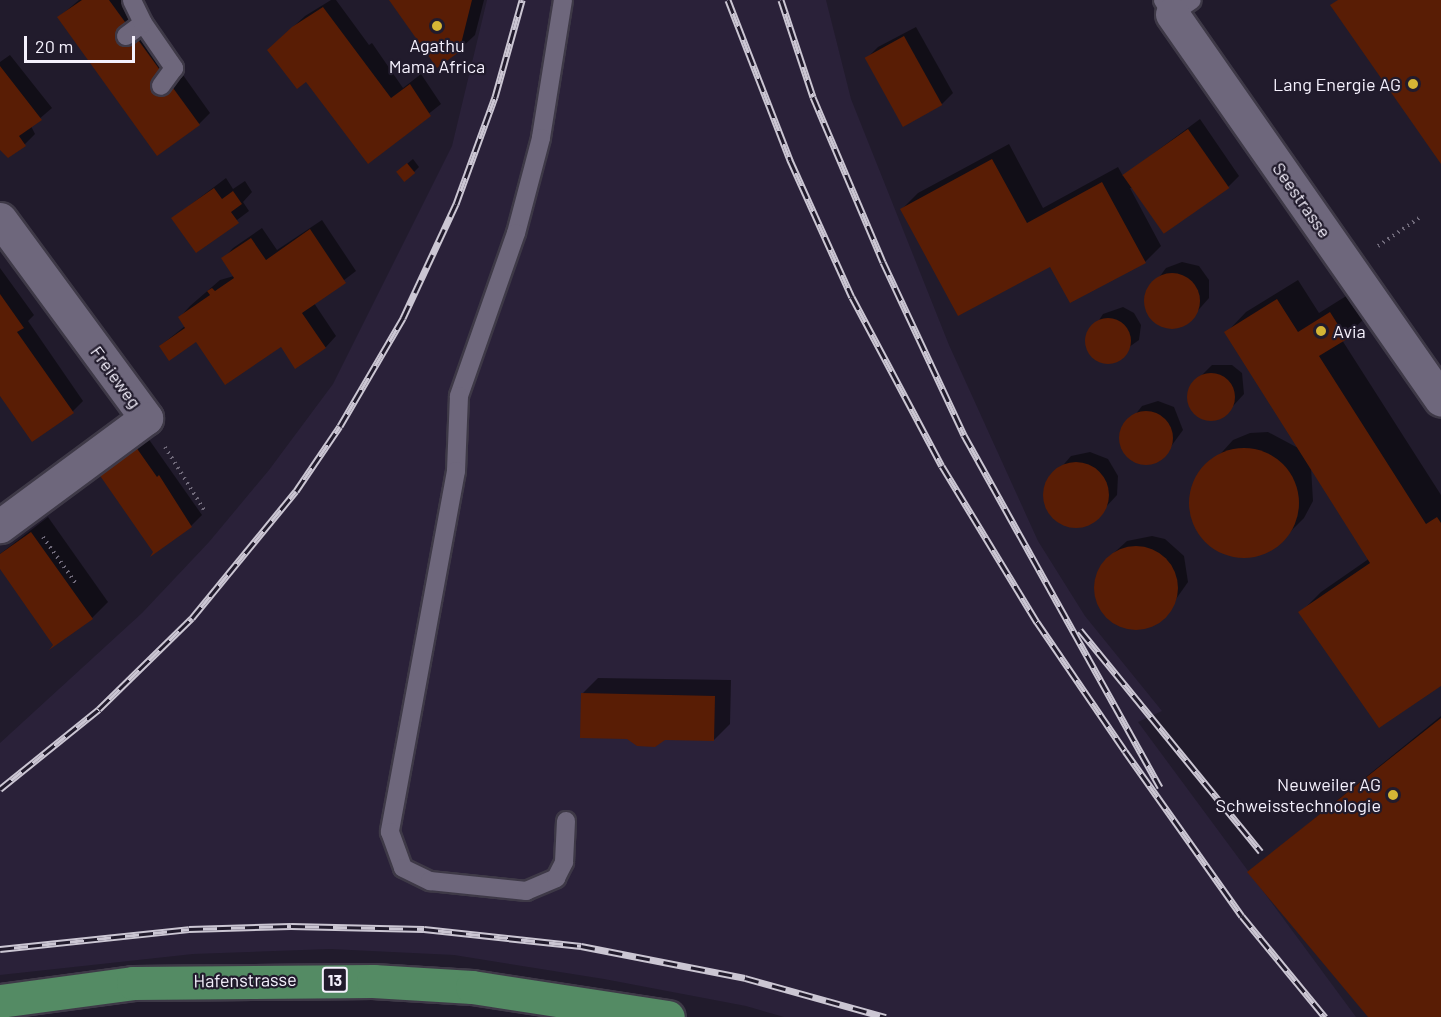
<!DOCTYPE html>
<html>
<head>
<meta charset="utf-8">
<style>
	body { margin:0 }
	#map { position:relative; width:1441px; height:1017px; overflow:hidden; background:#211b2c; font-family:Barlow,sans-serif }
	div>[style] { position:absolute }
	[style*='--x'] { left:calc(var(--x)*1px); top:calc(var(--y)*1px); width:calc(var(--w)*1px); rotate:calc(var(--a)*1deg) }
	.built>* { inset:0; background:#2a2139 }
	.shadow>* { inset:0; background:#0007 }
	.building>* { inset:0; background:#591d05; transform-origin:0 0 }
	.round { border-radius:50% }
	.path>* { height:4px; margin-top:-2px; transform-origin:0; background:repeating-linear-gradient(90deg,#706a7a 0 1.5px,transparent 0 6px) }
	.roads { filter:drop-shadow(2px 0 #3e3947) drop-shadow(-2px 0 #3e3947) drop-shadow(0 2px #3e3947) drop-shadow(0 -2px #3e3947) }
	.service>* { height:18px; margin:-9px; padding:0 9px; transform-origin:9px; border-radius:9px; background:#6e677c }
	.minor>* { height:33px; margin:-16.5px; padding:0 16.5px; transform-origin:16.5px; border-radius:16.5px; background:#6e677c }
	.primary>* { height:33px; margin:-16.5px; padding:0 16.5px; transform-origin:16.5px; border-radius:16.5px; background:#548b64 }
	.rail>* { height:7px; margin-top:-3.5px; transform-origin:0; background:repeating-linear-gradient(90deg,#211b2c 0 14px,#cbc6d3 0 28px); box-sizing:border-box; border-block:2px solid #cbc6d3 }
	.dots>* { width:16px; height:16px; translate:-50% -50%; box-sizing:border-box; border:3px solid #211b2c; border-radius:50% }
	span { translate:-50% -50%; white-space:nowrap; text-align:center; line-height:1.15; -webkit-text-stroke:4.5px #211b2c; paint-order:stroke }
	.shield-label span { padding:2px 4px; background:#211b2c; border:2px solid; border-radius:4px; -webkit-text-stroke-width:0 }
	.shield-label { font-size:16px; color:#f5f1fd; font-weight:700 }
	.poi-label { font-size:18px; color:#f5f1fd }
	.right { translate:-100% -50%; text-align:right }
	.left { translate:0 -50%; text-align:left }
	.street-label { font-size:18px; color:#f5f1fd }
	.scale { position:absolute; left:24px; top:36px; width:111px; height:27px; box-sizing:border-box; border:3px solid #f5f1fd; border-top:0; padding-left:8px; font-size:18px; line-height:21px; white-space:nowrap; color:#f5f1fd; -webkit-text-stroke:4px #211b2c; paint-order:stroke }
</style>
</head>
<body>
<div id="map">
	<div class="built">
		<i style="clip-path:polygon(487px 0,826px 0,851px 99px,949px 345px,1038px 541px,1085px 616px,1162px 711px,1138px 722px,1356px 1017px,784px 1017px,746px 1006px,604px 979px,454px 955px,330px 949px,193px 954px,0 975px,0 743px,142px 613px,209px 542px,269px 470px,333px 384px,452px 146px)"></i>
	</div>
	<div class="shadow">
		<i style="clip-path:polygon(79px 0,128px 0,172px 75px,176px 80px,183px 75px,210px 113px,199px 124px,59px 17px)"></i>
		<i style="clip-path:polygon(331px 0,336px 0,369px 45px,372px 43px,403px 88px,421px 74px,441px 104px,368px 162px,280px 39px,305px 16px)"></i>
		<i style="clip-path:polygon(391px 0,484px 0,475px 35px,458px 51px)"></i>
		<i style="clip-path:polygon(916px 27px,953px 93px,942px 104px,867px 58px,878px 47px)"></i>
		<i style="clip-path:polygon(10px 55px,52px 108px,31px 126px,35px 134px,25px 144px,0 148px,0 62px)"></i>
		<i style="clip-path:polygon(1200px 119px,1239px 176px,1228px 187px,1130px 188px,1161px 246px,1145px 262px,1051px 265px,902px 209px,918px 193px,1009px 144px,1043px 208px,1118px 167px,1123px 176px)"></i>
		<i style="clip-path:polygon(413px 159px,419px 167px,414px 172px,403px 167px)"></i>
		<i style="clip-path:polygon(226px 178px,233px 189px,245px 181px,252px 192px,243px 202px,249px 211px,196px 251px,173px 218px)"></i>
		<i style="clip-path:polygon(322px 220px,356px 271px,314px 303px,336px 336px,326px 347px,296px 367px,281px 345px,196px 340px,160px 346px,185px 326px,180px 317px,190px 306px,220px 280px,234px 276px,223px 259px,233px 248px,262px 228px,277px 250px)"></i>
		<i style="clip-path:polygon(1182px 262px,1199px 266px,1209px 280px,1209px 298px,1186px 324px,1168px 328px,1152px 320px,1146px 295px,1166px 268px)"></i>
		<i style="clip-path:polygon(0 268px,34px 315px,28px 321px,83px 401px,72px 412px,0 394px)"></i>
		<i style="clip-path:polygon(1298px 280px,1319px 313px,1351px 293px,1366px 317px,1342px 340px,1441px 495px,1441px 684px,1300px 613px,1321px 592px,1370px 558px,1311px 467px,1313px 501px,1304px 518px,1275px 547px,1242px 557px,1225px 553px,1198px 532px,1190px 499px,1194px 483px,1233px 440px,1250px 433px,1268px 432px,1300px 449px,1226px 333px,1246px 312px)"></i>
		<i style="clip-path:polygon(1123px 307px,1134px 313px,1141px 325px,1139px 340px,1108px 362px,1090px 352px,1087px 339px,1103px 314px)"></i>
		<i style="clip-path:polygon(1212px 365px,1232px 365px,1242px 373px,1244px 394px,1223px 417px,1202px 418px,1188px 402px,1190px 387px)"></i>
		<i style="clip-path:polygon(1158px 401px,1174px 407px,1183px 430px,1164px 456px,1141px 463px,1123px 449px,1121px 433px,1142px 406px)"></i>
		<i style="clip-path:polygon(143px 431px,202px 515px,191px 526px,96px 467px)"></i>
		<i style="clip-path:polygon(1090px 452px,1108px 459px,1118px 476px,1117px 495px,1092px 522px,1070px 526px,1060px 523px,1046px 506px,1046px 485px,1071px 456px)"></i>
		<i style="clip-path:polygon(48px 517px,108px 602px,92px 618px,0 566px,0 554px)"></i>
		<i style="clip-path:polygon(1152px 536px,1165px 539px,1184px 556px,1188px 582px,1164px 616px,1141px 628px,1114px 622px,1097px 601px,1095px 587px,1105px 561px,1127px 541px)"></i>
		<i style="clip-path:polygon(598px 678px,731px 680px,730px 724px,714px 740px,582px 694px)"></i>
		<i style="clip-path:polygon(1441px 716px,1441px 1017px,1370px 1017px,1249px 872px)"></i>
	</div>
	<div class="building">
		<i style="clip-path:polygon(82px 0,109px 0,200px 125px,157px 156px,57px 17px)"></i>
		<i style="clip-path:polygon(389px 0,472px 0,459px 52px,437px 68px)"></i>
		<i style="clip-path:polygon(1338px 0,1441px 0,1441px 164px,1330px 5px)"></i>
		<i style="clip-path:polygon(323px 7px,391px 98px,410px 84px,431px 116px,368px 164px,306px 82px,297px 89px,267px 50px,292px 27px)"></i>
		<i style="left:904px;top:36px;width:79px;height:45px;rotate:61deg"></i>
		<i style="clip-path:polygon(0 66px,42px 120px,19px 136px,26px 146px,8px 158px,0 150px)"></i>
		<i style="left:1188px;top:129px;width:72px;height:80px;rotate:55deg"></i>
		<i style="clip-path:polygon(992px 159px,1027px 223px,1102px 182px,1146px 263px,1070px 303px,1050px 267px,958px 316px,900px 209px)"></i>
		<i style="left:407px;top:163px;width:13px;height:14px;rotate:51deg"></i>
		<i style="clip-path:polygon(214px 188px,222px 199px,233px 191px,242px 204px,231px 212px,239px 223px,196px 253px,171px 218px)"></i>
		<i style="clip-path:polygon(310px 229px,346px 283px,302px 313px,326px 348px,295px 369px,281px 347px,225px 385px,196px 342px,169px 361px,159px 346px,185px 328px,178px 317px,210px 295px,207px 291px,212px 288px,215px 291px,234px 278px,221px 258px,251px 238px,266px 260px)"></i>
		<i class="round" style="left:1144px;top:273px;width:56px;height:56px"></i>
		<i style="clip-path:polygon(0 294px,24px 328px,17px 332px,74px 413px,32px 442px,0 396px)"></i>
		<i style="clip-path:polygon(1277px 299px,1298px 332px,1330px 312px,1347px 339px,1319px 356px,1426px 524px,1437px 517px,1441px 523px,1441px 686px,1379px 728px,1298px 612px,1370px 563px,1224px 332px)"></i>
		<i class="round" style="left:1085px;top:318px;width:46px;height:46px"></i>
		<i class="round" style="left:1187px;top:373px;width:48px;height:48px"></i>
		<i class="round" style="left:1119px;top:411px;width:54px;height:54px"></i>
		<i style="clip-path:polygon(131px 440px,157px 477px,159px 475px,192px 527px,150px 557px,153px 552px,94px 467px)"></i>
		<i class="round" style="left:1189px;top:448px;width:110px;height:110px"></i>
		<i class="round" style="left:1043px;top:462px;width:66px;height:66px"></i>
		<i style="clip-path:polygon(31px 532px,93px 619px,49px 650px,53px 645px,0 569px,0 554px)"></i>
		<i class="round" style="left:1094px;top:546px;width:84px;height:84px"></i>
		<i style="clip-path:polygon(581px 693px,715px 696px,714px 741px,665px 740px,655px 747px,637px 746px,627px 739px,580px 738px)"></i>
		<i style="clip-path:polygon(1441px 718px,1441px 1017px,1368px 1017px,1247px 872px)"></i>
	</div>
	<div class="path">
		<i style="--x:1378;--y:246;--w:53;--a:-34.3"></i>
		<i style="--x:165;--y:447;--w:74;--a:58.2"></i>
		<i style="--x:43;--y:537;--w:59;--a:54.7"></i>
	</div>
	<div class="roads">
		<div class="service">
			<i style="--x:563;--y:0;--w:140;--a:99.1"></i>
			<i style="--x:541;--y:138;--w:98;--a:104.7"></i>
			<i style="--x:516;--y:233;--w:173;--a:109.3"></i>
			<i style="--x:459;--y:396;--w:75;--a:92.3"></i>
			<i style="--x:456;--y:471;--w:367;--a:100.4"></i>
			<i style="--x:390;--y:832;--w:38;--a:70"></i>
			<i style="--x:403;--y:868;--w:30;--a:26"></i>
			<i style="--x:430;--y:881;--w:97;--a:5.9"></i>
			<i style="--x:526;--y:891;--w:33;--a:-23"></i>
			<i style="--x:556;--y:878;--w:18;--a:-63"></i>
			<i style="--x:564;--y:862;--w:41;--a:-87.2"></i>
			<i style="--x:1163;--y:0;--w:17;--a:57"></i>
			<i style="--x:1172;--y:14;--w:24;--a:-35"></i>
			<i style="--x:143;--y:23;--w:55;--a:55.4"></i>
			<i style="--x:174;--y:68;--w:22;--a:126"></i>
			<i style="--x:126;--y:36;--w:21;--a:-37"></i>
			<i style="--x:143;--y:23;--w:25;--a:-116"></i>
		</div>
		<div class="minor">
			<i style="--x:1172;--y:14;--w:470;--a:55.1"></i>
			<i style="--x:0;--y:219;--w:247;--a:53.7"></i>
			<i style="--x:146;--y:418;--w:182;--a:143.5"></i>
		</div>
		<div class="primary">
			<i style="--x:0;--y:1001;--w:134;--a:-7.7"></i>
			<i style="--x:133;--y:983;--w:240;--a:-0.5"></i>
			<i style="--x:373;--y:981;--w:99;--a:3.5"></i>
			<i style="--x:472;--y:987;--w:198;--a:8.7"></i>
		</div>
	</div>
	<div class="rail">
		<i style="--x:728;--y:0;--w:172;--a:68.8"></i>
		<i style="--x:790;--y:160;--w:150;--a:65.7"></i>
		<i style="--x:852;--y:297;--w:191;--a:62"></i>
		<i style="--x:942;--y:466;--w:183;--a:58.7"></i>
		<i style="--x:1037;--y:622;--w:156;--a:55.7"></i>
		<i style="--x:1125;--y:751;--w:202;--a:54.7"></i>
		<i style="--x:1242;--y:916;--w:131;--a:50.6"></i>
		<i style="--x:781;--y:0;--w:102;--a:71.7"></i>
		<i style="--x:813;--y:97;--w:179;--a:67"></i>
		<i style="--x:883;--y:262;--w:191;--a:64.9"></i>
		<i style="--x:964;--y:435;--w:403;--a:60.9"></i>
		<i style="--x:1080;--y:630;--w:286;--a:50.8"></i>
		<i style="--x:0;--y:789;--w:127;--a:-38.9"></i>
		<i style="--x:99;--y:709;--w:130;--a:-44.4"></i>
		<i style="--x:192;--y:618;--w:164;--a:-50.7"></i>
		<i style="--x:296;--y:491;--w:78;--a:-55.9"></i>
		<i style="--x:340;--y:426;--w:125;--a:-59.7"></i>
		<i style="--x:403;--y:318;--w:126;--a:-65.1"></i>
		<i style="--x:456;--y:204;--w:114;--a:-70"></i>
		<i style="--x:495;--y:97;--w:101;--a:-74.4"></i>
		<i style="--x:0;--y:949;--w:190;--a:-6"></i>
		<i style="--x:189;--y:929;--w:102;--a:-1.7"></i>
		<i style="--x:291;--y:926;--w:133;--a:1.3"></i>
		<i style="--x:424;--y:929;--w:158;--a:6.2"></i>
		<i style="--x:581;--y:946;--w:167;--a:11"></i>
		<i style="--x:745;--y:978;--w:146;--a:15.5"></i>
	</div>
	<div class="dots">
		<i style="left:437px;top:26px;background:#d5b535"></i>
		<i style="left:1413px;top:84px;background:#d5b535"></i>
		<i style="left:1321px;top:331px;background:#d5b535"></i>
		<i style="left:1393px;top:795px;background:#d5b535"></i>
	</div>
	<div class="shield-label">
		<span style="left:335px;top:980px">13</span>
	</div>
	<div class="poi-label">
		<span style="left:437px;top:56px">Agathu<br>Mama Africa</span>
		<span class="right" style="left:1401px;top:84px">Lang Energie AG</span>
		<span class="left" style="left:1333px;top:331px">Avia</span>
		<span class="right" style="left:1381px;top:795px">Neuweiler AG<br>Schweisstechnologie</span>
	</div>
	<div class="street-label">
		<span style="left:1302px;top:200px;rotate:55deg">Seestrasse</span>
		<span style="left:116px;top:377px;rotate:54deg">Freieweg</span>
		<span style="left:245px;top:980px;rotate:-1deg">Hafenstrasse</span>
	</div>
	<div class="scale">20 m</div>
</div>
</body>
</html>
